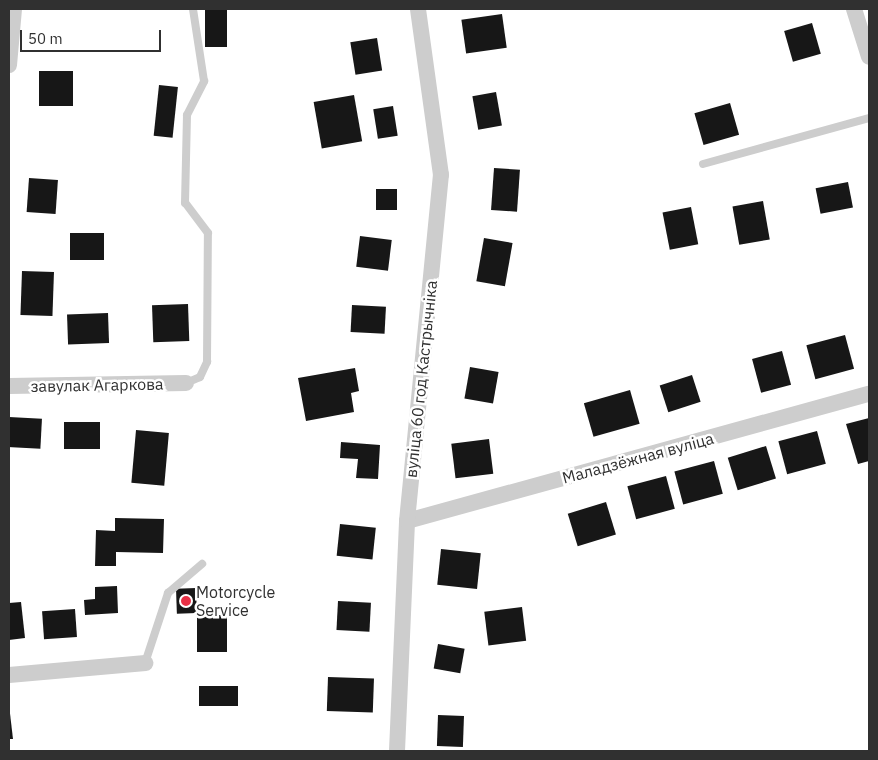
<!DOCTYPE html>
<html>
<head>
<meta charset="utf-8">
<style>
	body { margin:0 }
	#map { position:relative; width:878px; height:760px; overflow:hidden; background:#fff; font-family:"IBM Plex Sans",sans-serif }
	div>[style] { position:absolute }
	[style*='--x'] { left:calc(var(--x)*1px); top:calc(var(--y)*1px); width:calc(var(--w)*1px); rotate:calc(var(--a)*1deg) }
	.building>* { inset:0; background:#171717; transform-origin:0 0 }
	.service>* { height:8px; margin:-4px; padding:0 4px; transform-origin:4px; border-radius:4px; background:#cdcdcd }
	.minor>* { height:16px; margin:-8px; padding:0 8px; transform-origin:8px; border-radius:8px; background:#cdcdcd }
	.dots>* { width:14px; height:14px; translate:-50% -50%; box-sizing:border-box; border:2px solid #fff; border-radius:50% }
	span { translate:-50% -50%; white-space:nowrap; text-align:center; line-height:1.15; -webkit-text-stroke:5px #fff; paint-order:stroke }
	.street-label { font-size:16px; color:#303030 }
	.poi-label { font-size:16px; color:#303030 }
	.left { translate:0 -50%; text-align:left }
	.frame { position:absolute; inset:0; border:10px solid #303030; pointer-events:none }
	.scale { position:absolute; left:20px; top:30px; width:141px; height:22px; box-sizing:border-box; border:2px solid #303030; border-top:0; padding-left:6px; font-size:15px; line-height:18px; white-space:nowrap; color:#303030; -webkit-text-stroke:4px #fff; paint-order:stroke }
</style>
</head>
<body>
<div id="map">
	<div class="building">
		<i style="left:205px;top:9px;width:22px;height:38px"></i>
		<i style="left:502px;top:14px;width:34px;height:41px;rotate:82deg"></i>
		<i style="left:812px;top:23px;width:32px;height:29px;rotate:74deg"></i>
		<i style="left:377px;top:38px;width:33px;height:27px;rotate:81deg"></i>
		<i style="left:39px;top:71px;width:34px;height:35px"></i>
		<i style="left:159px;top:85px;width:19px;height:51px;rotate:6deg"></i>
		<i style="left:496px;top:92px;width:34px;height:24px;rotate:80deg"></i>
		<i style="left:354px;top:95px;width:47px;height:41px;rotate:80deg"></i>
		<i style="left:730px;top:103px;width:33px;height:37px;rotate:74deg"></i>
		<i style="left:393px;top:106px;width:30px;height:20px;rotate:81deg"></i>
		<i style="left:494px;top:168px;width:26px;height:42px;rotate:4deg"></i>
		<i style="left:29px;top:178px;width:29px;height:34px;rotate:4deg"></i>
		<i style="left:848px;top:182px;width:26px;height:33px;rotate:79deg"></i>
		<i style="left:376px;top:189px;width:21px;height:21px"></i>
		<i style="left:763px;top:201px;width:39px;height:31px;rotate:80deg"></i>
		<i style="left:691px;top:207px;width:38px;height:29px;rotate:79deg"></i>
		<i style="left:70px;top:233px;width:34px;height:27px"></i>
		<i style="left:360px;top:236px;width:32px;height:31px;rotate:7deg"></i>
		<i style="left:484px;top:238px;width:29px;height:44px;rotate:10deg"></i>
		<i style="left:22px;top:271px;width:32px;height:44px;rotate:2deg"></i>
		<i style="left:188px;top:304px;width:37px;height:36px;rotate:88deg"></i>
		<i style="left:352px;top:305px;width:34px;height:27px;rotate:3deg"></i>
		<i style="left:108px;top:313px;width:30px;height:41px;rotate:88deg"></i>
		<i style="left:845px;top:335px;width:35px;height:40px;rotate:75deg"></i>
		<i style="left:782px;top:351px;width:35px;height:31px;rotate:75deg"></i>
		<i style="left:470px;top:367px;width:29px;height:32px;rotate:10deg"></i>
		<i style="clip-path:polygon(355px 368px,359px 391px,351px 393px,354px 412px,306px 421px,298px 378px)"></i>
		<i style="left:692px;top:375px;width:28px;height:34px;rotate:72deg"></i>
		<i style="left:630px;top:390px;width:35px;height:48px;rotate:74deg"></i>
		<i style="left:9px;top:417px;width:33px;height:30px;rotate:3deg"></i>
		<i style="clip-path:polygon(869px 418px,869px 461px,858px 464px,846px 424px)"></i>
		<i style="left:64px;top:422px;width:36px;height:27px"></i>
		<i style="left:136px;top:430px;width:33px;height:53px;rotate:5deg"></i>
		<i style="left:817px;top:431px;width:34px;height:40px;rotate:75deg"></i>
		<i style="left:489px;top:439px;width:35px;height:38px;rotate:83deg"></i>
		<i style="clip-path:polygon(341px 442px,380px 445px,378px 479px,356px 478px,358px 459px,340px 458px)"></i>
		<i style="left:766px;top:446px;width:34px;height:40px;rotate:73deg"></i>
		<i style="left:714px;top:461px;width:34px;height:41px;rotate:75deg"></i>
		<i style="left:666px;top:476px;width:34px;height:40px;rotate:75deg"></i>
		<i style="left:606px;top:502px;width:34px;height:40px;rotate:73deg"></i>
		<i style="clip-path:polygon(115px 518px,164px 519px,163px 553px,116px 552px,116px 566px,95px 566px,96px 530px,115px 531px)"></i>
		<i style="left:340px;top:524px;width:36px;height:32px;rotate:6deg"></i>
		<i style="left:441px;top:549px;width:40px;height:36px;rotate:6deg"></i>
		<i style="clip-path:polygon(117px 586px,118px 613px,85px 615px,84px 600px,95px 599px,95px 587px)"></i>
		<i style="left:196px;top:588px;width:25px;height:20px;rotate:88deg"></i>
		<i style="left:338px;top:601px;width:33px;height:29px;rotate:3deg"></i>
		<i style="clip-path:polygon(21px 602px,25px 638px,9px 640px,9px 603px)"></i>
		<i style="left:522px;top:607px;width:34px;height:38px;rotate:83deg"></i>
		<i style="left:75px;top:609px;width:28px;height:33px;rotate:86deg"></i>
		<i style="left:197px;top:615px;width:30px;height:37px"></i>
		<i style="left:438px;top:644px;width:27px;height:25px;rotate:10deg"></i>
		<i style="left:328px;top:677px;width:46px;height:34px;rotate:2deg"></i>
		<i style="left:199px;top:686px;width:39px;height:20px"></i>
		<i style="clip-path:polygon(9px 705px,13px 739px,9px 739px)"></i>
		<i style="left:438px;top:715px;width:26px;height:31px;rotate:2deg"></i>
	</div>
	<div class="service">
		<i style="--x:703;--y:164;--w:172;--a:-15.5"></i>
		<i style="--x:186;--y:383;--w:15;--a:-23"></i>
		<i style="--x:200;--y:377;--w:17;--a:-65"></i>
		<i style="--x:207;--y:362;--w:129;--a:-89.6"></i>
		<i style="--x:208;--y:233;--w:38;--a:-127"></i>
		<i style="--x:185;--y:203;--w:88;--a:-88.7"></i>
		<i style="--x:187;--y:115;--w:38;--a:-63"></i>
		<i style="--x:204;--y:81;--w:73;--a:-98.7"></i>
		<i style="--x:145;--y:663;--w:74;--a:-71.8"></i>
		<i style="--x:168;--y:593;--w:45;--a:-40.5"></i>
	</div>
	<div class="minor">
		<i style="--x:854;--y:9;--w:50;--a:72.6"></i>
		<i style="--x:9;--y:65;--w:56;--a:-84.9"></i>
		<i style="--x:9;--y:386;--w:177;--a:-1"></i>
		<i style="--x:407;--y:521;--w:479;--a:-15.4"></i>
		<i style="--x:9;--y:675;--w:137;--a:-5"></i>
		<i style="--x:397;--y:751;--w:230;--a:-87.5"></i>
		<i style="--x:407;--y:521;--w:348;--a:-84.4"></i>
		<i style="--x:441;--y:175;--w:168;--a:-97.9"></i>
	</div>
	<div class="dots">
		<i style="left:186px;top:601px;background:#e83045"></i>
	</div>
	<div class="street-label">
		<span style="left:421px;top:379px;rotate:-84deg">вуліца 60 год Кастрычніка</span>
		<span style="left:97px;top:385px;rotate:-1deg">завулак Агаркова</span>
		<span style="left:638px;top:458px;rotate:-15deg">Маладзёжная вуліца</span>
	</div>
	<div class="poi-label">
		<span class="left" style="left:196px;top:601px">Motorcycle<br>Service</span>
	</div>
	<div class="frame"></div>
	<div class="scale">50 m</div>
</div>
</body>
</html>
